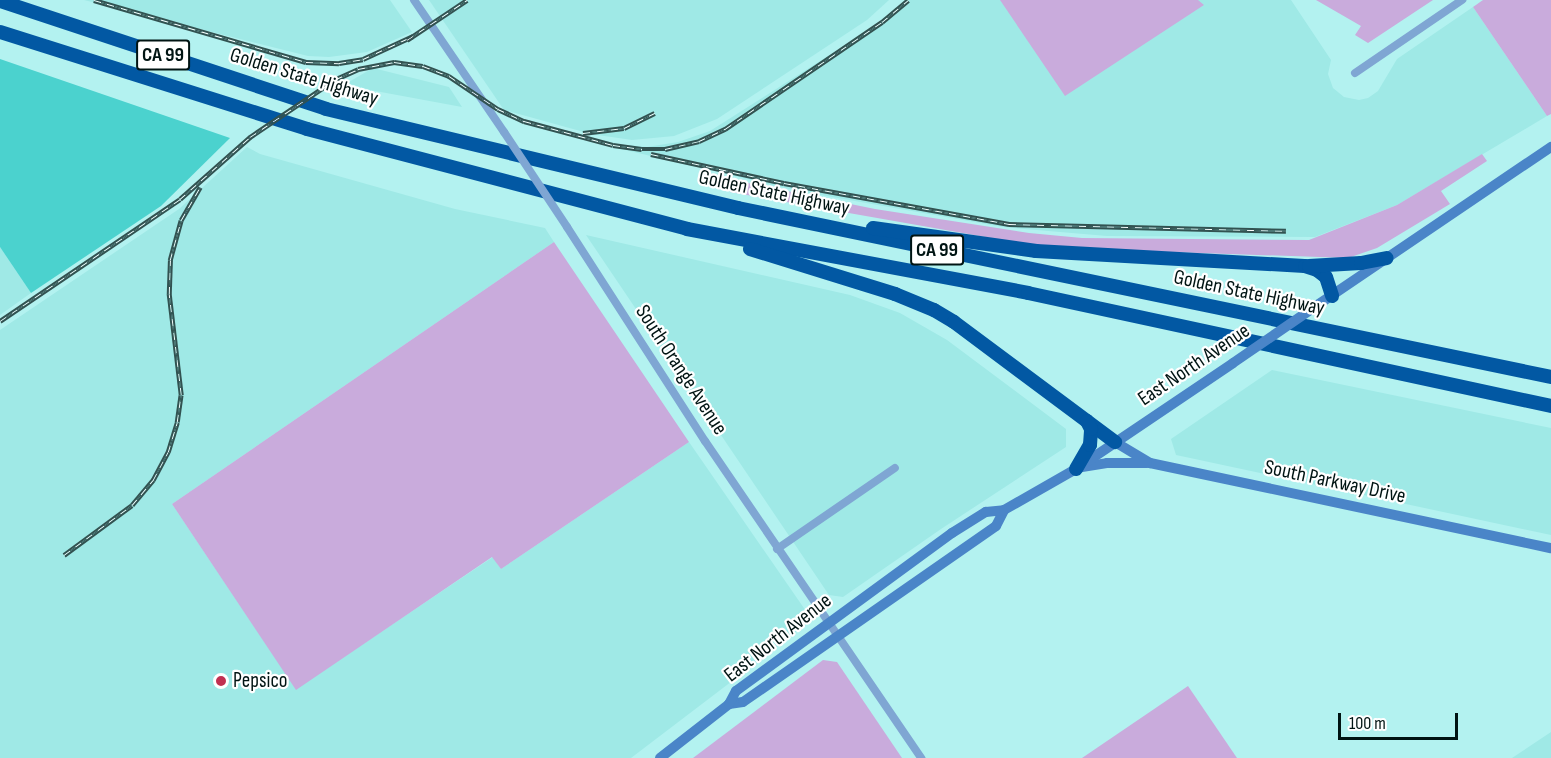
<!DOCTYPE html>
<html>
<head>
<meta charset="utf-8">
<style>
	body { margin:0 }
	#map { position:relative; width:1551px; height:758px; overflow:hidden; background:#b3f2f0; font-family:"Sofia Sans Condensed",sans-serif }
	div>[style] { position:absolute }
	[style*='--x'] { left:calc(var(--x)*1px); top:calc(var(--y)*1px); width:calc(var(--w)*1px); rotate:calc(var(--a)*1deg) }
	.built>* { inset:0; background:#9fe9e6 }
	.green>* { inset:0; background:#c9abdc }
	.water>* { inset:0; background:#4bd2ce }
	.street>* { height:8px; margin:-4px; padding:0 4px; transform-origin:4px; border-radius:4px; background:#7fa6d3 }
	.secondary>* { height:10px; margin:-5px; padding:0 5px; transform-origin:5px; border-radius:5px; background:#4a85c8 }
	.highway>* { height:14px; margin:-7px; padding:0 7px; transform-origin:7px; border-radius:7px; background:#0258a3 }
	.rail>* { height:4.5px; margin-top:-2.25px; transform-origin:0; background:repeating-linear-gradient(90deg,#fff 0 7px,#325251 0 14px); box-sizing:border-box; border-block:2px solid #325251 }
	.street-bridge>* { height:8px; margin:-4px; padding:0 4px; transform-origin:4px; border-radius:4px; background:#7fa6d3 }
	.secondary-bridge>* { height:10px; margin:-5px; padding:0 5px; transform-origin:5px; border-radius:5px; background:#4a85c8 }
	.dots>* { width:16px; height:16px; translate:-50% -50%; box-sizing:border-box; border:3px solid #fff; border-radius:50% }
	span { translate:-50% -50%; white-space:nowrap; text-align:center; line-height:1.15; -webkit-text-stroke:4.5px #fff; paint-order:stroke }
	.shield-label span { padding:2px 4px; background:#fff; border:2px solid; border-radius:4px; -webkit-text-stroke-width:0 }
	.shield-label { font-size:20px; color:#001413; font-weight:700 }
	.street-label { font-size:21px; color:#001413 }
	.poi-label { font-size:21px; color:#001413 }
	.left { translate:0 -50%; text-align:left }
	.scale { position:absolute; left:1338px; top:713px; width:120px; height:27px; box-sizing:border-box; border:3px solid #001413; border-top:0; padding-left:8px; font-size:18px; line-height:21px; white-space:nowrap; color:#001413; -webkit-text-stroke:4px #fff; paint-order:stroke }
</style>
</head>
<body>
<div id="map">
	<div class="built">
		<i style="clip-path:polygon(84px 0,390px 0,412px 32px,367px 52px,329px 57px,308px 56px)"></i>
		<i style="clip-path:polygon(429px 0,889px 0,867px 20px,717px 119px,674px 136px,632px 140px,591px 134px,504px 110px)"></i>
		<i style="clip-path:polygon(905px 0,1291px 0,1331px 60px,1328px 74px,1333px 88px,1344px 97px,1359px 100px,1368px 98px,1378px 91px,1397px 59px,1473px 7px,1547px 116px,1397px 205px,1315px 237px,1107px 236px,1003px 227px,798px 191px,592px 142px,647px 147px,678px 142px,710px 131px,875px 26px,897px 10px)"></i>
		<i style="clip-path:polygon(373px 68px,449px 87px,462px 107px,370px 90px,347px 83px)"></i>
		<i style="clip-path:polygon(247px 147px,260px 154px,455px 209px,545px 228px,554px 242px,172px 504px,296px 689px,493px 557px,501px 569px,689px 442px,808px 614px,807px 624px,631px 758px,0 758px,0 330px,179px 209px)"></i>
		<i style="clip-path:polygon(586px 235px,850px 295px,900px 313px,947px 340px,1066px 429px,1066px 447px,941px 529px,843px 597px,829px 595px)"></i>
		<i style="clip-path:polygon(0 247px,31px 293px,0 315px)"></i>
		<i style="clip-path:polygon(1272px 370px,1551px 428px,1551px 535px,1176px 455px,1171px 439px)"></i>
		<i style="clip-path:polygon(1551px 731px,1551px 758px,1512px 758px,1551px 732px)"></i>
	</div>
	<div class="green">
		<i style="clip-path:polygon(1000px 0,1198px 0,1204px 5px,1065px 96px)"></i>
		<i style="clip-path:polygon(1316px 0,1433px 0,1368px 43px,1355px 35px,1361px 26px)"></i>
		<i style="clip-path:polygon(1483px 0,1551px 0,1551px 114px,1547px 116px,1473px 7px)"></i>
		<i style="clip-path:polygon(1482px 154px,1487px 161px,1441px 191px,1450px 204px,1377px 248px,1348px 258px,1082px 249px,1025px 244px,730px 192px,733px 180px,875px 209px,1029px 233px,1082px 238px,1309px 240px,1397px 205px)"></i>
		<i style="clip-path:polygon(554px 242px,689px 442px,501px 569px,492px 557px,296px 690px,172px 504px)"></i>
		<i style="clip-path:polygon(823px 660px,837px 662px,902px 758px,693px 758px)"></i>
		<i style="clip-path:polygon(1188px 686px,1237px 758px,1082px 758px)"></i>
	</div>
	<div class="water">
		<i style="clip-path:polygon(0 59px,230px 138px,161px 206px,31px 293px,0 247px)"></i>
	</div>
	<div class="street">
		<i style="--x:414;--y:0;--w:160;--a:55.7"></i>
		<i style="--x:1355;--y:73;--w:130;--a:-34.3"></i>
		<i style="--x:567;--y:227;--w:255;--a:57.2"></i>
		<i style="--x:705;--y:441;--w:384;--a:55.7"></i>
		<i style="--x:777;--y:549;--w:143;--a:-34.5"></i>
	</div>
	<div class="secondary">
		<i style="--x:1316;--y:306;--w:284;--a:-34.1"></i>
		<i style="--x:1115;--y:442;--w:41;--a:31"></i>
		<i style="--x:1150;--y:463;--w:410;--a:12"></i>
		<i style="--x:1082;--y:467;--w:25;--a:-9"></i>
		<i style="--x:1107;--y:463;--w:40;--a:0"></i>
		<i style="--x:729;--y:704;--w:14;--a:-8"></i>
		<i style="--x:743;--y:702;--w:308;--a:-34.8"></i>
		<i style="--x:996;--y:526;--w:18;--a:-63"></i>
		<i style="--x:660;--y:758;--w:88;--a:-38"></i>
		<i style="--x:729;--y:704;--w:15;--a:-62"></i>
		<i style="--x:736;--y:691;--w:268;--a:-36.2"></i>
		<i style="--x:952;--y:533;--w:40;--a:-32"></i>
		<i style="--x:986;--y:512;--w:18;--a:-6"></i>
		<i style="--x:1004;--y:510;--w:83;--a:-29.7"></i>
		<i style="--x:1076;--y:469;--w:189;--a:-34"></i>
	</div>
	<div class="highway">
		<i style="--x:0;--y:1;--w:343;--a:18.3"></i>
		<i style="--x:326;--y:109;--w:424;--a:13.5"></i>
		<i style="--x:738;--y:208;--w:830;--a:11.74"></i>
		<i style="--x:0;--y:32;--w:322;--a:17.5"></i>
		<i style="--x:307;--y:129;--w:393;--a:14.7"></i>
		<i style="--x:687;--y:229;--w:347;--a:10.6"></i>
		<i style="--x:1028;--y:293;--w:535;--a:12.19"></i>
		<i style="--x:873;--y:228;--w:165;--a:8"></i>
		<i style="--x:1036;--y:251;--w:269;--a:3.2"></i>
		<i style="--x:1305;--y:266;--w:13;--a:18"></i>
		<i style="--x:1317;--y:270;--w:11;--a:38"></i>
		<i style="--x:1326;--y:277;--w:20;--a:72"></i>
		<i style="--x:750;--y:249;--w:152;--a:17.2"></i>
		<i style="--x:895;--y:294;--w:42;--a:22.3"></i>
		<i style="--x:934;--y:310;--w:23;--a:31"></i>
		<i style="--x:954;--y:322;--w:201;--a:36.7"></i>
		<i style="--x:1309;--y:266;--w:52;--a:-3.3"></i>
		<i style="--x:1361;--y:263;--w:26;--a:-11"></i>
		<i style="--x:1076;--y:469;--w:28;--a:-60"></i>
		<i style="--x:1090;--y:445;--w:16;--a:-86"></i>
		<i style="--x:1091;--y:429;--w:9;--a:-117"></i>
	</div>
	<div class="rail">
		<i style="--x:94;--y:0;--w:221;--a:16.3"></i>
		<i style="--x:306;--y:62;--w:33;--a:2"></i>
		<i style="--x:339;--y:63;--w:24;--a:-9"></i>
		<i style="--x:363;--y:59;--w:55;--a:-24.7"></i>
		<i style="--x:407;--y:40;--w:72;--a:-33.7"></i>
		<i style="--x:583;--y:133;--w:41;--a:-7"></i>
		<i style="--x:624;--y:128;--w:34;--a:-26"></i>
		<i style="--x:651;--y:154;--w:136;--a:12.3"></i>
		<i style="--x:784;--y:183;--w:229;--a:10.3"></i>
		<i style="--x:1009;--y:224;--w:277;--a:1.4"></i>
		<i style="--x:0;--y:321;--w:217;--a:-34.1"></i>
		<i style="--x:180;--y:199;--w:94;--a:-41.5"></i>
		<i style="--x:250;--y:137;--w:104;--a:-34"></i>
		<i style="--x:336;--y:79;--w:24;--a:-24"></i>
		<i style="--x:358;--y:69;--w:37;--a:-11"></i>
		<i style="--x:394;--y:62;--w:29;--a:8"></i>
		<i style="--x:423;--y:66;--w:28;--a:21"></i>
		<i style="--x:449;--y:76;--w:59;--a:34"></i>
		<i style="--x:498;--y:109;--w:29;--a:25"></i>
		<i style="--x:524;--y:121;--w:92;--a:15.1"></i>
		<i style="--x:613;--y:145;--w:29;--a:8"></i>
		<i style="--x:642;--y:149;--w:23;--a:0"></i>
		<i style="--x:665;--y:149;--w:35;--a:-13"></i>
		<i style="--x:699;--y:141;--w:29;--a:-25"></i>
		<i style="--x:725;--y:129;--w:190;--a:-34.3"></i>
		<i style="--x:882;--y:22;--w:34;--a:-40"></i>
		<i style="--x:64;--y:555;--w:84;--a:-36.3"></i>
		<i style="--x:132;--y:505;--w:33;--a:-50"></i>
		<i style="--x:153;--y:480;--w:32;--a:-62"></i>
		<i style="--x:168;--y:452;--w:31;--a:-73"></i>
		<i style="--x:177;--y:422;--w:27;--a:-82"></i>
		<i style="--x:181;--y:395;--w:102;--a:-96.8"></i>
		<i style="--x:169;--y:294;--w:34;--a:-88"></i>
		<i style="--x:170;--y:260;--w:41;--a:-74.6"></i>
		<i style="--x:181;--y:220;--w:38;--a:-60"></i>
	</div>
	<div class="street-bridge">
		<i style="--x:504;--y:132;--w:114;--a:56.4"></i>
	</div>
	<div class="secondary-bridge">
		<i style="--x:1233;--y:363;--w:101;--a:-34.5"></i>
	</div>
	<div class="dots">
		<i style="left:221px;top:681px;background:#c13051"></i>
	</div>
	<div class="shield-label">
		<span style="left:163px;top:55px">CA 99</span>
		<span style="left:937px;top:250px">CA 99</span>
	</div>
	<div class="street-label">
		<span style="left:304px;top:77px;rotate:17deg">Golden State Highway</span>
		<span style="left:774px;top:193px;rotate:12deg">Golden State Highway</span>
		<span style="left:1249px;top:293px;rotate:12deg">Golden State Highway</span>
		<span style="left:1194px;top:365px;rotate:-34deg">East North Avenue</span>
		<span style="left:681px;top:370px;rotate:57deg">South Orange Avenue</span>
		<span style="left:1335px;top:482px;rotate:12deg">South Parkway Drive</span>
		<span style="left:778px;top:638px;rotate:-38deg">East North Avenue</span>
	</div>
	<div class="poi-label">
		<span class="left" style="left:233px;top:681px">Pepsico</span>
	</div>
	<div class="scale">100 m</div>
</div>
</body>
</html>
